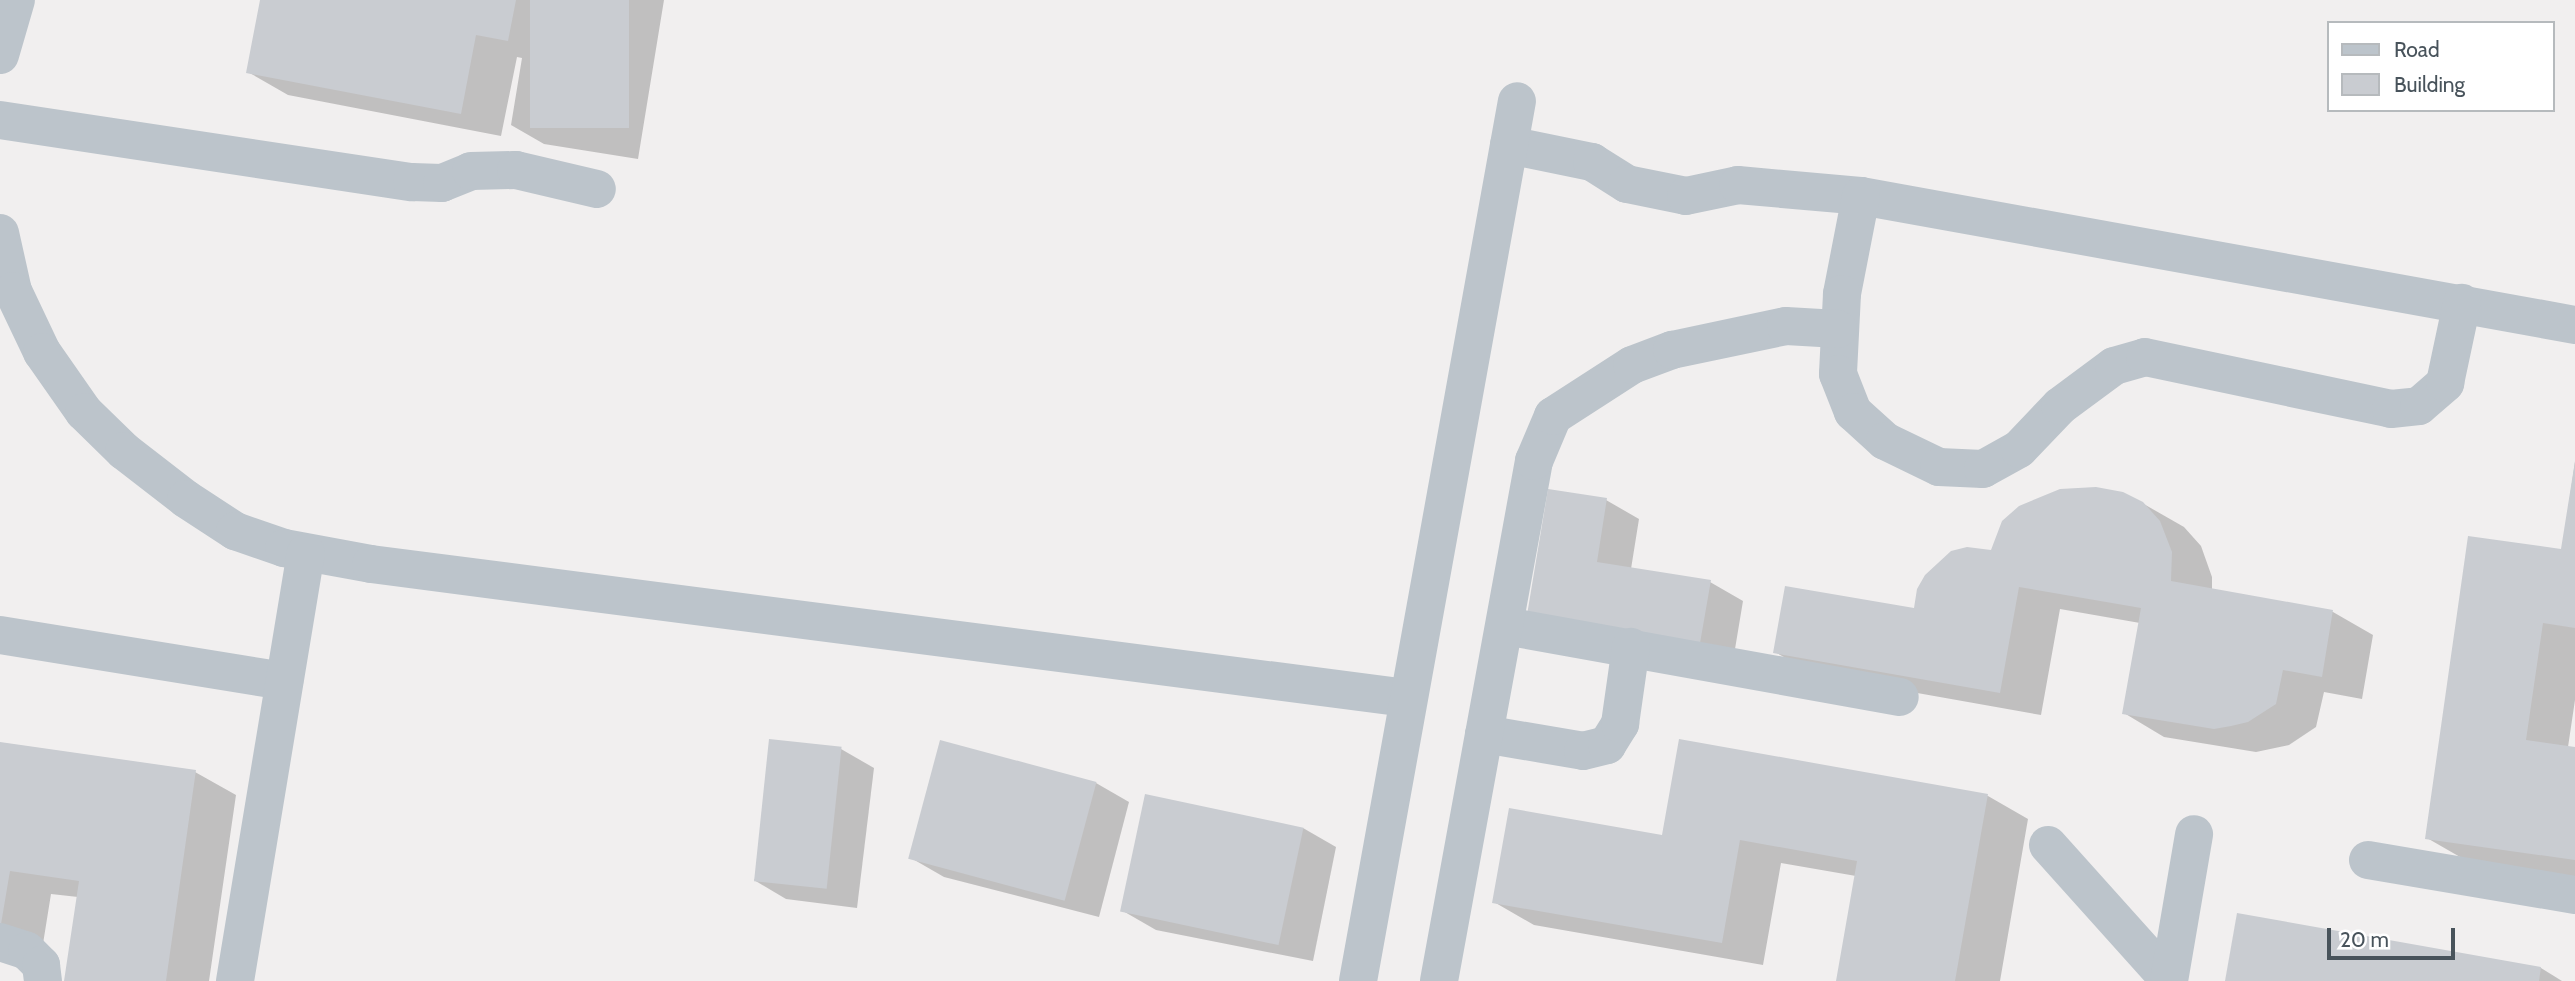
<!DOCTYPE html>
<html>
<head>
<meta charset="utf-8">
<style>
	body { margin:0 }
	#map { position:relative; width:2575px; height:981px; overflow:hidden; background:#f1efef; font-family:Cabin,sans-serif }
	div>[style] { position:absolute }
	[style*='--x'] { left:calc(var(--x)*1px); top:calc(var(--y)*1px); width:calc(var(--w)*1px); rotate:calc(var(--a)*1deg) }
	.shadow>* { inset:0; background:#0003 }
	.building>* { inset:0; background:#c9ccd1; transform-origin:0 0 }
	.minor>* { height:38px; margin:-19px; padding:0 19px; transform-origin:19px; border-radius:19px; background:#bcc4cb }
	span { translate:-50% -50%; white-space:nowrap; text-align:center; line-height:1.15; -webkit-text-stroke:7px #fff; paint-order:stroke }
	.legend { position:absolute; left:2327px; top:21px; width:228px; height:91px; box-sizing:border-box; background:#fff; border:2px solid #b6babd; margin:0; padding:9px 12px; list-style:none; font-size:21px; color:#48535b }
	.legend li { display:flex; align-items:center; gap:14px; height:35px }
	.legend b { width:35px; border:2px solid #b6babd }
	.scale { position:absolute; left:2327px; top:928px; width:128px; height:32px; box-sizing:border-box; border:4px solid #48535b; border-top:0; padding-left:9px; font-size:21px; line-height:24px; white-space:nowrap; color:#48535b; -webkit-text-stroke:5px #fff; paint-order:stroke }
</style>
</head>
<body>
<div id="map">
	<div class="shadow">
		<i style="clip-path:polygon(262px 0,664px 0,638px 159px,544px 144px,511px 125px,522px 58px,517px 57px,501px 136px,288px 95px,248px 72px)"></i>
		<i style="clip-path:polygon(2575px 462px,2575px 700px,2568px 747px,2575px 748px,2575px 877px,2467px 861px,2427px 838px,2562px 551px)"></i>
		<i style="clip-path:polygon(1606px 500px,1639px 519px,1631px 569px,1710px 582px,1743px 601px,1732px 667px,1528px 620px)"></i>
		<i style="clip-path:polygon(2142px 503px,2184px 527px,2201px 546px,2212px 577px,2212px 590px,2333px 612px,2373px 635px,2362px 699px,2324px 692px,2316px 727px,2289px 745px,2256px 752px,2164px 737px,2124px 713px,2140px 623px,2060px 609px,2041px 715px,1816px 675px,1775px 652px,1915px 610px,1992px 551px)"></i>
		<i style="clip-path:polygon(1680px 741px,1988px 796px,2028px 819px,2000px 981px,1838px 981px,1856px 876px,1781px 863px,1763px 965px,1534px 925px,1494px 902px,1664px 837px)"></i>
		<i style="clip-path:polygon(0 743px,195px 772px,236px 795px,209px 981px,66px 981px,78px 897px,51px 894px,42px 950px,0 944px)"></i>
		<i style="clip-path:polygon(841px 749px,874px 768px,857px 908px,786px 899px,754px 880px)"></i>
		<i style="clip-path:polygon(1096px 783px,1129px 802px,1099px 917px,944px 877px,911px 858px)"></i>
		<i style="clip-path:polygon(1303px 828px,1336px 847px,1313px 961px,1156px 930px,1123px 911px)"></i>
		<i style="clip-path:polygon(2541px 968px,2562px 981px,2227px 981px)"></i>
	</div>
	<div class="building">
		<i style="clip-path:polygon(260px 0,516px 0,508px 41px,476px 35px,461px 114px,246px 73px)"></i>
		<i style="left:530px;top:0;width:99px;height:128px"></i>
		<i style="clip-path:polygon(2575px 461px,2575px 628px,2543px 623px,2526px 740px,2575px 747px,2575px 860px,2425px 839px,2468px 536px,2561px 549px)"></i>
		<i style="clip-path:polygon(2096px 487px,2123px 492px,2143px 502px,2160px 521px,2172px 552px,2171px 581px,2333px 610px,2322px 677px,2283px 670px,2276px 704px,2248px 722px,2231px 726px,2214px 729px,2122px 714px,2141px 608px,2019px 587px,2000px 693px,1773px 653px,1785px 586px,1914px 608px,1917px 589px,1925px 575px,1951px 551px,1967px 547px,1991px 550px,2002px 521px,2019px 506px,2060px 489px)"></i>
		<i style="clip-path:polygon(1548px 489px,1607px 498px,1597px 562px,1711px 580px,1699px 649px,1526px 621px)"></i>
		<i style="left:769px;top:739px;width:73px;height:143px;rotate:6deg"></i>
		<i style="clip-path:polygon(1679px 739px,1988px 794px,1955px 981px,1836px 981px,1857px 861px,1740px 840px,1722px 943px,1492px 903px,1509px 808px,1662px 835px)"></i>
		<i style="left:940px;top:740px;width:162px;height:123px;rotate:15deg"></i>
		<i style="clip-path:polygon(0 742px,196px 770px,166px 981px,64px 981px,79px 881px,10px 871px,0 930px)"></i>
		<i style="left:1145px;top:794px;width:162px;height:120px;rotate:12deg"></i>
		<i style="clip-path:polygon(2237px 913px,2541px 967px,2539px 981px,2225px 981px)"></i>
	</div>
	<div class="minor">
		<i style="--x:0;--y:55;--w:57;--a:-73.8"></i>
		<i style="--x:0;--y:120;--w:417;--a:8.6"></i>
		<i style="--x:412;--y:182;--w:30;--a:2"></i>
		<i style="--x:442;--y:183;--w:31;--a:-22"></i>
		<i style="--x:471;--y:171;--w:45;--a:-1.3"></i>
		<i style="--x:516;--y:170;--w:83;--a:13.2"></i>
		<i style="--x:1509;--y:145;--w:85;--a:11.6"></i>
		<i style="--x:1592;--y:162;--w:41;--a:32.2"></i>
		<i style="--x:1627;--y:184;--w:60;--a:11.5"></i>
		<i style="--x:1686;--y:196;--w:53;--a:-11.9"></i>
		<i style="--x:1738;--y:185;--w:123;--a:5.1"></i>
		<i style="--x:1861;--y:196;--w:726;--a:10.24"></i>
		<i style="--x:1861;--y:196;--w:100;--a:101"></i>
		<i style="--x:1842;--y:294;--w:80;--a:92.9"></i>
		<i style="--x:1838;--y:374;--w:41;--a:68.5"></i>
		<i style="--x:1853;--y:412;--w:43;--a:42.2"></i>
		<i style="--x:1885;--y:441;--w:60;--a:25.7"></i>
		<i style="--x:1939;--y:467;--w:44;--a:2.6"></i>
		<i style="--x:1983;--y:469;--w:41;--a:-29.1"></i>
		<i style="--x:2019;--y:449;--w:59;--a:-46.4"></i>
		<i style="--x:2060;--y:406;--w:67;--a:-36.5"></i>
		<i style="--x:2114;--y:366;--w:32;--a:-16"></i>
		<i style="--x:2145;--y:357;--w:251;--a:11.9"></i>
		<i style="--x:2391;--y:409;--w:28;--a:-6"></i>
		<i style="--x:2419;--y:406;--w:35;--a:-41"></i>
		<i style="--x:2445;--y:383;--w:82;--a:-78"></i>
		<i style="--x:0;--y:233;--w:59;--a:77.4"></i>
		<i style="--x:13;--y:291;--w:68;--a:64.6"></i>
		<i style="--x:42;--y:352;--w:73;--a:55"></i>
		<i style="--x:84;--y:412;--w:56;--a:44.3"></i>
		<i style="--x:124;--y:451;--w:78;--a:37.7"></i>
		<i style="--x:186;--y:499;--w:59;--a:33.1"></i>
		<i style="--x:235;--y:531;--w:52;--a:19.1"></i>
		<i style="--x:284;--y:548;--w:88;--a:10.4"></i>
		<i style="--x:371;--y:564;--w:1045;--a:7.37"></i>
		<i style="--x:1505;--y:626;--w:401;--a:10.2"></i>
		<i style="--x:0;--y:635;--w:288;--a:9.2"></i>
		<i style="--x:1484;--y:734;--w:100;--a:9.7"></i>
		<i style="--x:1583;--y:751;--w:25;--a:-14"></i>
		<i style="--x:1607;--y:745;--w:25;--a:-58"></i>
		<i style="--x:1620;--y:724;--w:78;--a:-81.9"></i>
		<i style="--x:2048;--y:845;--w:181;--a:48.1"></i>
		<i style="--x:2368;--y:860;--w:210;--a:9.6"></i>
		<i style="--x:0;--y:942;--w:28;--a:18"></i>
		<i style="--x:27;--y:951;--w:20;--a:45"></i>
		<i style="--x:41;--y:965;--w:16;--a:83"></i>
		<i style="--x:235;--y:981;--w:434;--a:-80.6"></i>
		<i style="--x:1358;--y:981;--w:894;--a:-79.76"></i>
		<i style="--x:1439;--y:981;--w:529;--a:-79.65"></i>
		<i style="--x:1534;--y:461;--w:49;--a:-67.1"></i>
		<i style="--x:1553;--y:416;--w:94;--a:-32.8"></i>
		<i style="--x:1632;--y:365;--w:43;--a:-20.6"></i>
		<i style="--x:1672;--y:350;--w:116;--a:-11.9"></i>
		<i style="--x:1786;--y:326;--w:52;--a:3.3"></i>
		<i style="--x:2169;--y:981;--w:149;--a:-80.3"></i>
	</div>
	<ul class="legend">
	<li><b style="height:9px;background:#bcc4cb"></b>Road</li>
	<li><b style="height:19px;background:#c9ccd1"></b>Building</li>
	</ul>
	<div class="scale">20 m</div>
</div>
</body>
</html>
